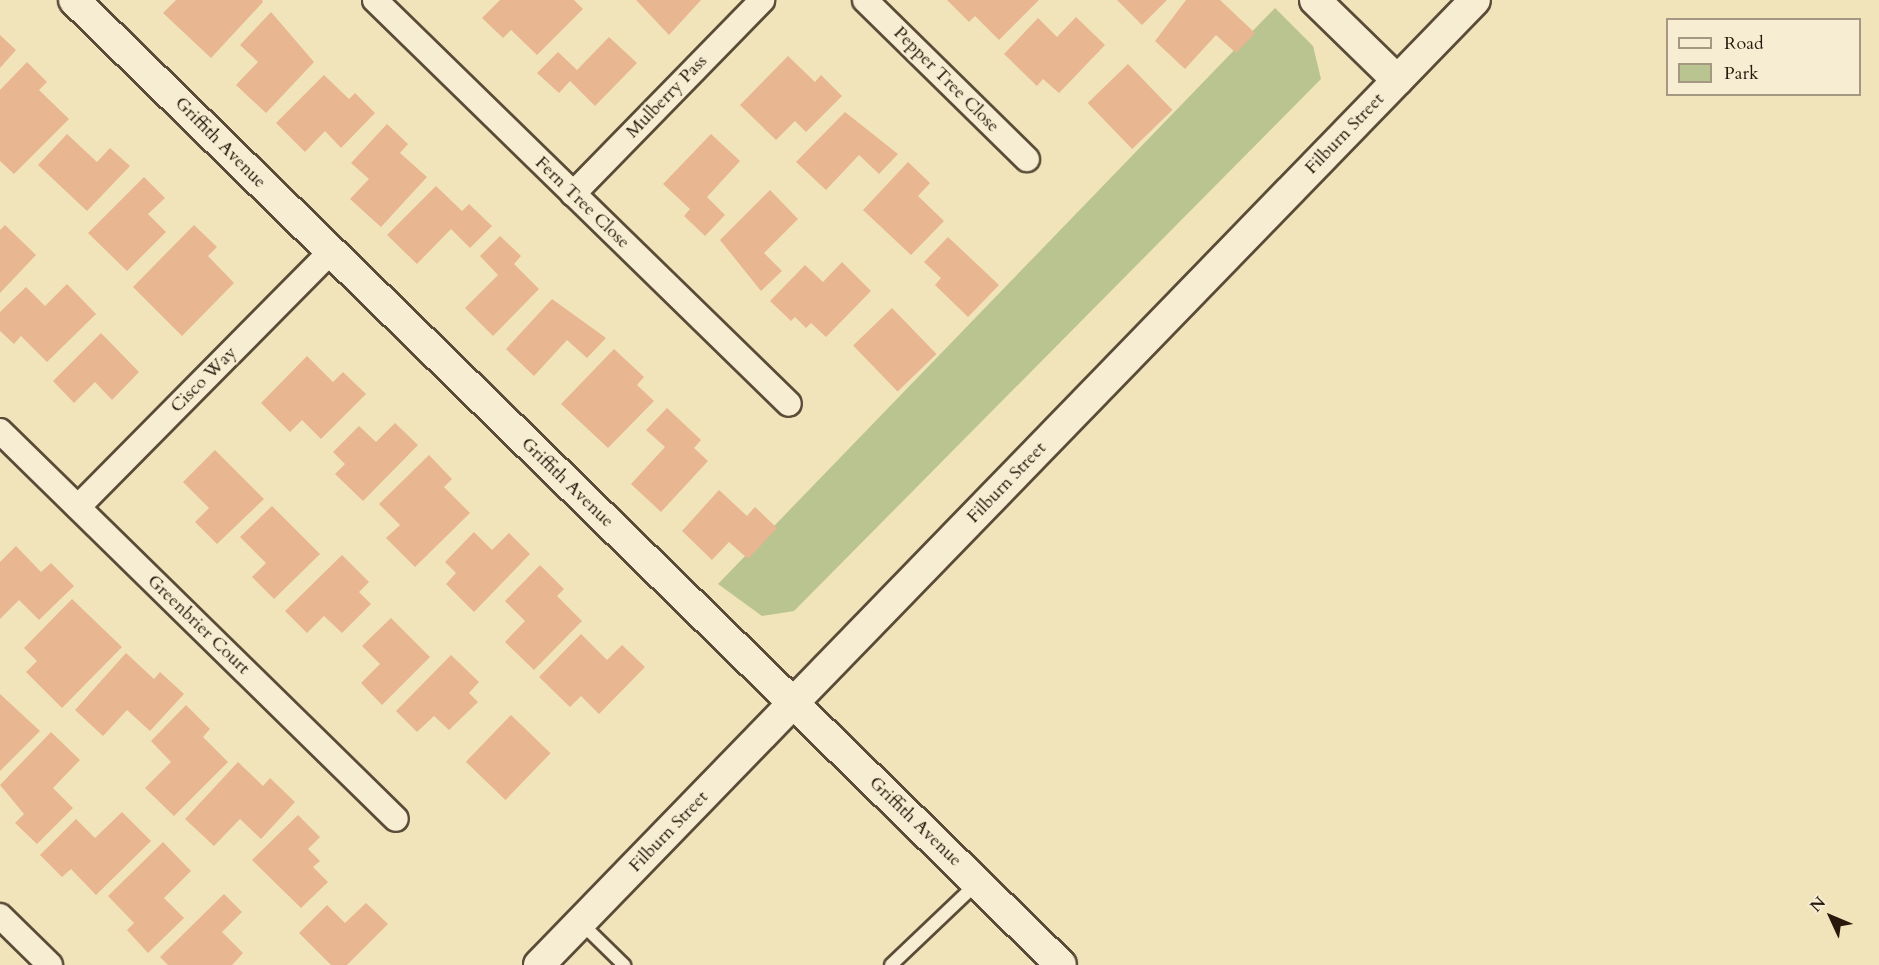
<!DOCTYPE html>
<html>
<head>
<meta charset="utf-8">
<style>
	body { margin:0 }
	#map { position:relative; width:1879px; height:965px; overflow:hidden; background:#f1e4ba; font-family:Cardo,serif }
	div>[style] { position:absolute }
	[style*='--x'] { left:calc(var(--x)*1px); top:calc(var(--y)*1px); width:calc(var(--w)*1px); rotate:calc(var(--a)*1deg) }
	.green>* { inset:0; background:#b9c490 }
	.building>* { inset:0; background:#e8b690; transform-origin:0 0 }
	.roads { filter:drop-shadow(2px 0 #5a4c38) drop-shadow(-2px 0 #5a4c38) drop-shadow(0 2px #5a4c38) drop-shadow(0 -2px #5a4c38) }
	.service>* { height:12px; margin:-6px; padding:0 6px; transform-origin:6px; border-radius:6px; background:#f6edd2 }
	.minor>* { height:24px; margin:-12px; padding:0 12px; transform-origin:12px; border-radius:12px; background:#f6edd2 }
	.tertiary>* { height:30px; margin:-15px; padding:0 15px; transform-origin:15px; border-radius:15px; background:#f6edd2 }
	span { translate:-50% -50%; white-space:nowrap; text-align:center; line-height:1.15; -webkit-text-stroke:4.5px #f6edd2; paint-order:stroke }
	.street-label { font-size:18px; color:#28190c }
	.legend { position:absolute; left:1666px; top:18px; width:195px; height:78px; box-sizing:border-box; background:#f6edd2; border:2px solid #a49883; margin:0; padding:8px 10px; list-style:none; font-size:18px; color:#28190c }
	.legend li { display:flex; align-items:center; gap:12px; height:30px }
	.legend b { width:30px; border:2px solid #a49883 }
	.north { position:absolute; left:1801px; top:887px; width:60px; height:60px; -webkit-text-stroke:4px #f6edd2; paint-order:stroke; rotate:314deg; font-size:16px; font-weight:700; line-height:24px; text-align:center; color:#28190c }
	.north::after { content:''; display:block; margin:auto; width:21px; height:27px; background:#28190c; clip-path:polygon(50% 0,100% 100%,50% 72%,0 100%) }
</style>
</head>
<body>
<div id="map">
	<div class="green">
		<i style="clip-path:polygon(1275px 8px,1313px 46px,1321px 79px,794px 611px,762px 616px,718px 584px)"></i>
	</div>
	<div class="building">
		<i style="clip-path:polygon(176px 0,262px 0,263px 2px,211px 58px,163px 13px)"></i>
		<i style="clip-path:polygon(500px 0,574px 0,583px 9px,537px 55px,511px 30px,503px 38px,482px 18px)"></i>
		<i style="clip-path:polygon(636px 0,701px 0,669px 35px)"></i>
		<i style="clip-path:polygon(947px 0,1039px 0,999px 40px,975px 16px,969px 22px)"></i>
		<i style="clip-path:polygon(1117px 0,1167px 0,1142px 25px)"></i>
		<i style="clip-path:polygon(1186px 0,1220px 0,1255px 33px,1236px 53px,1216px 35px,1185px 69px,1155px 41px)"></i>
		<i style="clip-path:polygon(271px 12px,314px 62px,266px 113px,236px 85px,258px 62px,240px 45px)"></i>
		<i style="clip-path:polygon(1076px 17px,1105px 45px,1059px 93px,1043px 79px,1037px 86px,1004px 54px,1038px 18px,1057px 37px)"></i>
		<i style="clip-path:polygon(0 35px,16px 50px,0 68px)"></i>
		<i style="clip-path:polygon(609px 37px,637px 63px,595px 106px,570px 81px,559px 93px,537px 73px,558px 52px,577px 70px)"></i>
		<i style="clip-path:polygon(788px 56px,815px 82px,821px 75px,842px 96px,806px 132px,795px 121px,776px 140px,740px 105px)"></i>
		<i style="clip-path:polygon(27px 62px,47px 82px,39px 90px,69px 119px,14px 174px,0 161px,0 90px)"></i>
		<i style="left:1128px;top:64px;width:64px;height:56px;rotate:46deg"></i>
		<i style="clip-path:polygon(324px 75px,349px 99px,355px 93px,375px 113px,341px 148px,325px 131px,305px 152px,276px 123px)"></i>
		<i style="clip-path:polygon(845px 112px,898px 154px,879px 174px,859px 155px,826px 190px,796px 162px)"></i>
		<i style="clip-path:polygon(387px 124px,408px 144px,400px 153px,427px 177px,381px 227px,350px 199px,369px 179px,351px 163px)"></i>
		<i style="clip-path:polygon(67px 134px,97px 162px,110px 148px,130px 166px,87px 211px,38px 165px)"></i>
		<i style="clip-path:polygon(711px 134px,740px 161px,707px 197px,725px 215px,705px 236px,684px 216px,690px 209px,663px 184px)"></i>
		<i style="clip-path:polygon(908px 162px,930px 183px,918px 196px,944px 221px,911px 255px,863px 210px)"></i>
		<i style="clip-path:polygon(144px 177px,165px 198px,148px 214px,166px 232px,127px 271px,88px 233px)"></i>
		<i style="clip-path:polygon(436px 186px,462px 211px,469px 204px,492px 226px,470px 248px,451px 229px,417px 264px,387px 235px)"></i>
		<i style="clip-path:polygon(770px 190px,798px 219px,764px 253px,782px 271px,761px 291px,720px 240px)"></i>
		<i style="clip-path:polygon(5px 225px,36px 255px,0 293px,0 230px)"></i>
		<i style="clip-path:polygon(194px 225px,217px 247px,208px 256px,234px 283px,182px 336px,133px 287px)"></i>
		<i style="clip-path:polygon(500px 236px,521px 256px,514px 264px,539px 289px,493px 336px,465px 308px,498px 275px,480px 256px)"></i>
		<i style="clip-path:polygon(948px 237px,999px 285px,968px 317px,935px 285px,941px 278px,924px 262px)"></i>
		<i style="clip-path:polygon(842px 262px,871px 291px,826px 337px,811px 323px,806px 328px,795px 317px,791px 321px,770px 301px,805px 265px,823px 282px)"></i>
		<i style="clip-path:polygon(67px 284px,96px 314px,47px 362px,21px 336px,14px 344px,0 331px,0 312px,26px 287px,45px 306px)"></i>
		<i style="clip-path:polygon(552px 299px,606px 338px,587px 358px,567px 340px,534px 376px,506px 349px)"></i>
		<i style="left:892px;top:308px;width:64px;height:54px;rotate:46deg"></i>
		<i style="clip-path:polygon(101px 333px,139px 372px,112px 400px,95px 382px,74px 403px,53px 381px)"></i>
		<i style="clip-path:polygon(614px 349px,644px 377px,637px 385px,654px 401px,608px 448px,561px 404px)"></i>
		<i style="clip-path:polygon(307px 356px,333px 382px,343px 372px,366px 394px,321px 439px,302px 420px,290px 432px,261px 403px)"></i>
		<i style="clip-path:polygon(667px 408px,701px 440px,694px 448px,708px 461px,661px 512px,631px 484px,665px 447px,646px 430px)"></i>
		<i style="clip-path:polygon(395px 423px,418px 445px,363px 501px,335px 474px,345px 464px,333px 452px,359px 426px,376px 442px)"></i>
		<i style="clip-path:polygon(215px 450px,264px 499px,217px 544px,195px 522px,209px 508px,183px 482px)"></i>
		<i style="clip-path:polygon(429px 455px,452px 479px,444px 487px,470px 513px,415px 567px,386px 538px,400px 525px,379px 504px)"></i>
		<i style="clip-path:polygon(719px 490px,747px 516px,755px 507px,777px 528px,748px 559px,729px 542px,712px 560px,682px 531px)"></i>
		<i style="clip-path:polygon(272px 506px,320px 554px,274px 599px,252px 577px,266px 563px,240px 537px)"></i>
		<i style="clip-path:polygon(474px 532px,492px 550px,509px 533px,530px 554px,474px 612px,446px 584px,456px 573px,445px 562px)"></i>
		<i style="clip-path:polygon(16px 546px,41px 572px,51px 563px,74px 586px,39px 620px,19px 600px,0 619px,0 562px)"></i>
		<i style="clip-path:polygon(342px 555px,369px 582px,359px 592px,371px 604px,342px 633px,324px 616px,307px 633px,285px 611px)"></i>
		<i style="clip-path:polygon(540px 565px,564px 589px,557px 596px,582px 621px,534px 670px,505px 642px,525px 621px,505px 601px)"></i>
		<i style="clip-path:polygon(72px 599px,122px 647px,62px 708px,26px 672px,37px 661px,24px 648px)"></i>
		<i style="clip-path:polygon(391px 618px,430px 657px,382px 705px,361px 683px,380px 664px,362px 646px)"></i>
		<i style="clip-path:polygon(581px 634px,607px 660px,622px 645px,645px 667px,599px 714px,581px 696px,570px 707px,539px 677px)"></i>
		<i style="clip-path:polygon(126px 653px,154px 679px,160px 672px,184px 694px,150px 731px,127px 710px,103px 736px,75px 710px)"></i>
		<i style="clip-path:polygon(451px 655px,479px 682px,469px 693px,478px 702px,449px 730px,434px 716px,417px 732px,396px 711px)"></i>
		<i style="clip-path:polygon(0 694px,40px 731px,0 771px)"></i>
		<i style="clip-path:polygon(186px 705px,210px 729px,203px 737px,228px 762px,174px 816px,145px 788px,171px 762px,151px 741px)"></i>
		<i style="left:511px;top:715px;width:55px;height:65px;rotate:44deg"></i>
		<i style="clip-path:polygon(51px 732px,80px 760px,53px 788px,73px 808px,37px 844px,15px 823px,24px 814px,0 785px)"></i>
		<i style="clip-path:polygon(238px 762px,263px 786px,270px 778px,295px 802px,261px 839px,240px 819px,214px 846px,185px 819px)"></i>
		<i style="clip-path:polygon(122px 812px,151px 841px,96px 895px,71px 869px,62px 877px,40px 855px,76px 819px,95px 838px)"></i>
		<i style="clip-path:polygon(298px 815px,320px 837px,308px 849px,320px 861px,313px 867px,328px 882px,301px 908px,252px 860px)"></i>
		<i style="clip-path:polygon(163px 842px,191px 871px,164px 898px,184px 918px,148px 953px,127px 930px,134px 923px,108px 896px)"></i>
		<i style="clip-path:polygon(224px 894px,242px 912px,222px 932px,243px 953px,232px 965px,168px 965px,160px 957px)"></i>
		<i style="clip-path:polygon(366px 903px,388px 924px,347px 965px,331px 965px,299px 933px,327px 905px,345px 923px)"></i>
	</div>
	<div class="roads">
		<div class="service">
			<i style="--x:580;--y:922;--w:62;--a:44.3"></i>
			<i style="--x:891;--y:965;--w:119;--a:-43.6"></i>
		</div>
		<div class="minor">
			<i style="--x:375;--y:0;--w:578;--a:44.3"></i>
			<i style="--x:865;--y:0;--w:227;--a:44.5"></i>
			<i style="--x:573;--y:194;--w:271;--a:-45.7"></i>
			<i style="--x:0;--y:431;--w:554;--a:44.42"></i>
			<i style="--x:78;--y:507;--w:359;--a:-45.3"></i>
			<i style="--x:0;--y:916;--w:70;--a:44.4"></i>
		</div>
		<div class="tertiary">
			<i style="--x:74;--y:0;--w:1380;--a:44.35"></i>
			<i style="--x:1315;--y:0;--w:115;--a:44.3"></i>
			<i style="--x:539;--y:965;--w:1344;--a:-45.87"></i>
		</div>
	</div>
	<div class="street-label">
		<span style="left:946px;top:80px;rotate:45deg">Pepper Tree Close</span>
		<span style="left:667px;top:97px;rotate:-46deg">Mulberry Pass</span>
		<span style="left:1345px;top:134px;rotate:-46deg">Filburn Street</span>
		<span style="left:220px;top:143px;rotate:45deg">Griffith Avenue</span>
		<span style="left:582px;top:203px;rotate:44deg">Fern Tree Close</span>
		<span style="left:204px;top:380px;rotate:-45deg">Cisco Way</span>
		<span style="left:567px;top:483px;rotate:44deg">Griffith Avenue</span>
		<span style="left:1007px;top:483px;rotate:-46deg">Filburn Street</span>
		<span style="left:198px;top:625px;rotate:44deg">Greenbrier Court</span>
		<span style="left:915px;top:822px;rotate:44deg">Griffith Avenue</span>
		<span style="left:669px;top:832px;rotate:-46deg">Filburn Street</span>
	</div>
	<ul class="legend">
	<li><b style="height:8px;background:#f6edd2"></b>Road</li>
	<li><b style="height:16px;background:#b9c490"></b>Park</li>
	</ul>
	<div class="north">N</div>
</div>
</body>
</html>
